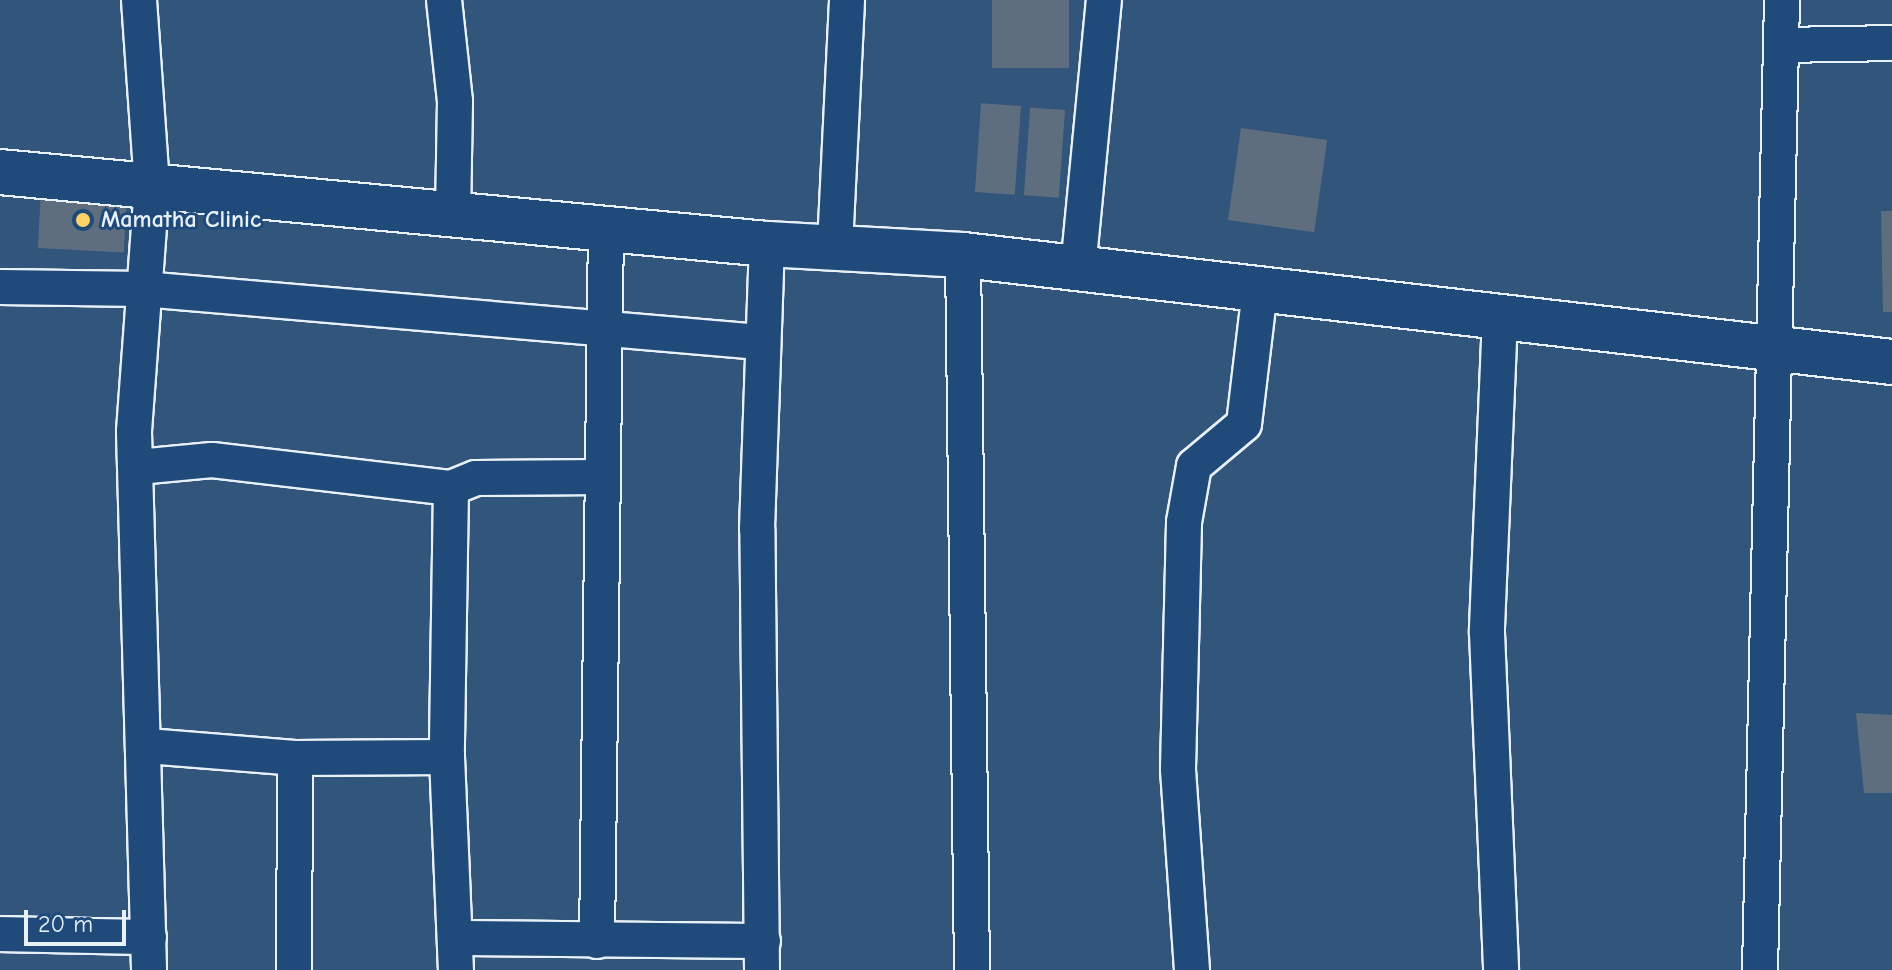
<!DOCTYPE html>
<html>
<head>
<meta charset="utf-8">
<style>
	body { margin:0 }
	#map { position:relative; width:1892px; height:970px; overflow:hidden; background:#32557b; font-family:"Comic Neue",sans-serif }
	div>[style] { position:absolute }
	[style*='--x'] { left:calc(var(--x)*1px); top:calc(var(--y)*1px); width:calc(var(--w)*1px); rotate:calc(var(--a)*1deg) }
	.building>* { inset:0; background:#5e6e7e; transform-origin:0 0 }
	.roads { filter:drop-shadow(2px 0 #e8f1f8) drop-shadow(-2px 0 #e8f1f8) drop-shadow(0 2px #e8f1f8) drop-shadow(0 -2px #e8f1f8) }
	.minor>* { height:34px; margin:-17px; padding:0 17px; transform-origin:17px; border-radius:17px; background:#1f4a7a }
	.secondary>* { height:44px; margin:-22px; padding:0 22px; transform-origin:22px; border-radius:22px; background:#1f4a7a }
	.dots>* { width:22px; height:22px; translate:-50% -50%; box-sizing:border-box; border:4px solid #1f4a7a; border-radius:50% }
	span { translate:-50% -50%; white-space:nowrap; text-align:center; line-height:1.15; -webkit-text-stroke:6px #1f4a7a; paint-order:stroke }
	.poi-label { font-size:24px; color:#e8f1f8; font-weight:700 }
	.left { translate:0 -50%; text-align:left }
	.scale { position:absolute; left:24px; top:910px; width:102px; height:36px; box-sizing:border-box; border:4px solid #e8f1f8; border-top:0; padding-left:10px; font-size:24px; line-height:28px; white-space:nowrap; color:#e8f1f8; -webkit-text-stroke:6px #1f4a7a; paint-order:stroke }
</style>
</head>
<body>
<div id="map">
	<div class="building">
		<i style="left:992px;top:0;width:77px;height:68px"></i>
		<i style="left:1021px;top:106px;width:89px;height:40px;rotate:94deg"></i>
		<i style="left:1065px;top:110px;width:88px;height:35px;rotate:94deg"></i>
		<i style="left:1241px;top:128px;width:87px;height:93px;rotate:8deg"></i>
		<i style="left:41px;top:190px;width:86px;height:58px;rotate:3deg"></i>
		<i style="clip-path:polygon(1881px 211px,1892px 211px,1892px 312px,1883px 312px)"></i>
		<i style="clip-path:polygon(1856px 713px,1892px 715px,1892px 793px,1864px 793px)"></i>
	</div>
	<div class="roads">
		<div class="minor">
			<i style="--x:139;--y:0;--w:186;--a:86"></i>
			<i style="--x:152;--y:186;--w:247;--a:94.2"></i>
			<i style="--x:134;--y:432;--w:538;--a:88.4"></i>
			<i style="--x:444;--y:0;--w:102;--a:83.8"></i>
			<i style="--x:455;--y:101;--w:113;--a:91"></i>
			<i style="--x:1782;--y:45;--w:110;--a:-1"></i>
			<i style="--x:835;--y:246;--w:246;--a:-87.2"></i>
			<i style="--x:963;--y:255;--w:715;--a:89.28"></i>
			<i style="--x:1078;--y:269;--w:270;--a:-84.5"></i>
			<i style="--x:0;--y:287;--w:143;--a:0.8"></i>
			<i style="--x:143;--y:289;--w:619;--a:4.91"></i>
			<i style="--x:1500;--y:317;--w:316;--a:92.4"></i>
			<i style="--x:1487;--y:633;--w:337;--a:87.6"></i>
			<i style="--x:138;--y:467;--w:74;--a:-5.4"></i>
			<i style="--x:212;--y:460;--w:241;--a:6.7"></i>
			<i style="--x:451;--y:488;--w:27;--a:-22"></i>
			<i style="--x:476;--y:478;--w:127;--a:-0.5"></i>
			<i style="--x:451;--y:488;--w:269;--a:90.9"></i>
			<i style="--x:447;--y:757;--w:213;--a:87.6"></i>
			<i style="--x:147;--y:746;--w:148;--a:4.6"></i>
			<i style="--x:295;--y:758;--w:152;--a:-0.4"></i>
			<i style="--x:0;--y:934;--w:149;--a:1.2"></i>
			<i style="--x:458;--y:938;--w:305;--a:0.6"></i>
			<i style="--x:597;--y:941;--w:712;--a:-89.28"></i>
			<i style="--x:294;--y:970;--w:212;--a:-89.7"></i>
			<i style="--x:762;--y:970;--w:441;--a:-90.6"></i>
			<i style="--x:757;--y:529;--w:285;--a:-88"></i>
			<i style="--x:1192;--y:970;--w:201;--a:-94"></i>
			<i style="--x:1178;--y:769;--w:247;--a:-88.6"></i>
			<i style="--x:1184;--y:522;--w:57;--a:-79.9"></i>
			<i style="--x:1194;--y:466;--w:65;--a:-40"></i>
			<i style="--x:1244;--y:424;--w:136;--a:-83.2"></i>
			<i style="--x:1760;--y:970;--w:970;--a:-88.7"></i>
		</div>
		<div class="secondary">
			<i style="--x:0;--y:172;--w:770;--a:5.36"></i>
			<i style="--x:767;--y:244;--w:196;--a:3.2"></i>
			<i style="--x:963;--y:255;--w:935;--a:6.57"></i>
		</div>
	</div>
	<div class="dots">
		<i style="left:83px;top:220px;background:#ffd166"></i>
	</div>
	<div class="poi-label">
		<span class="left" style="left:101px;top:220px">Mamatha Clinic</span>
	</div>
	<div class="scale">20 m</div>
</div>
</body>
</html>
